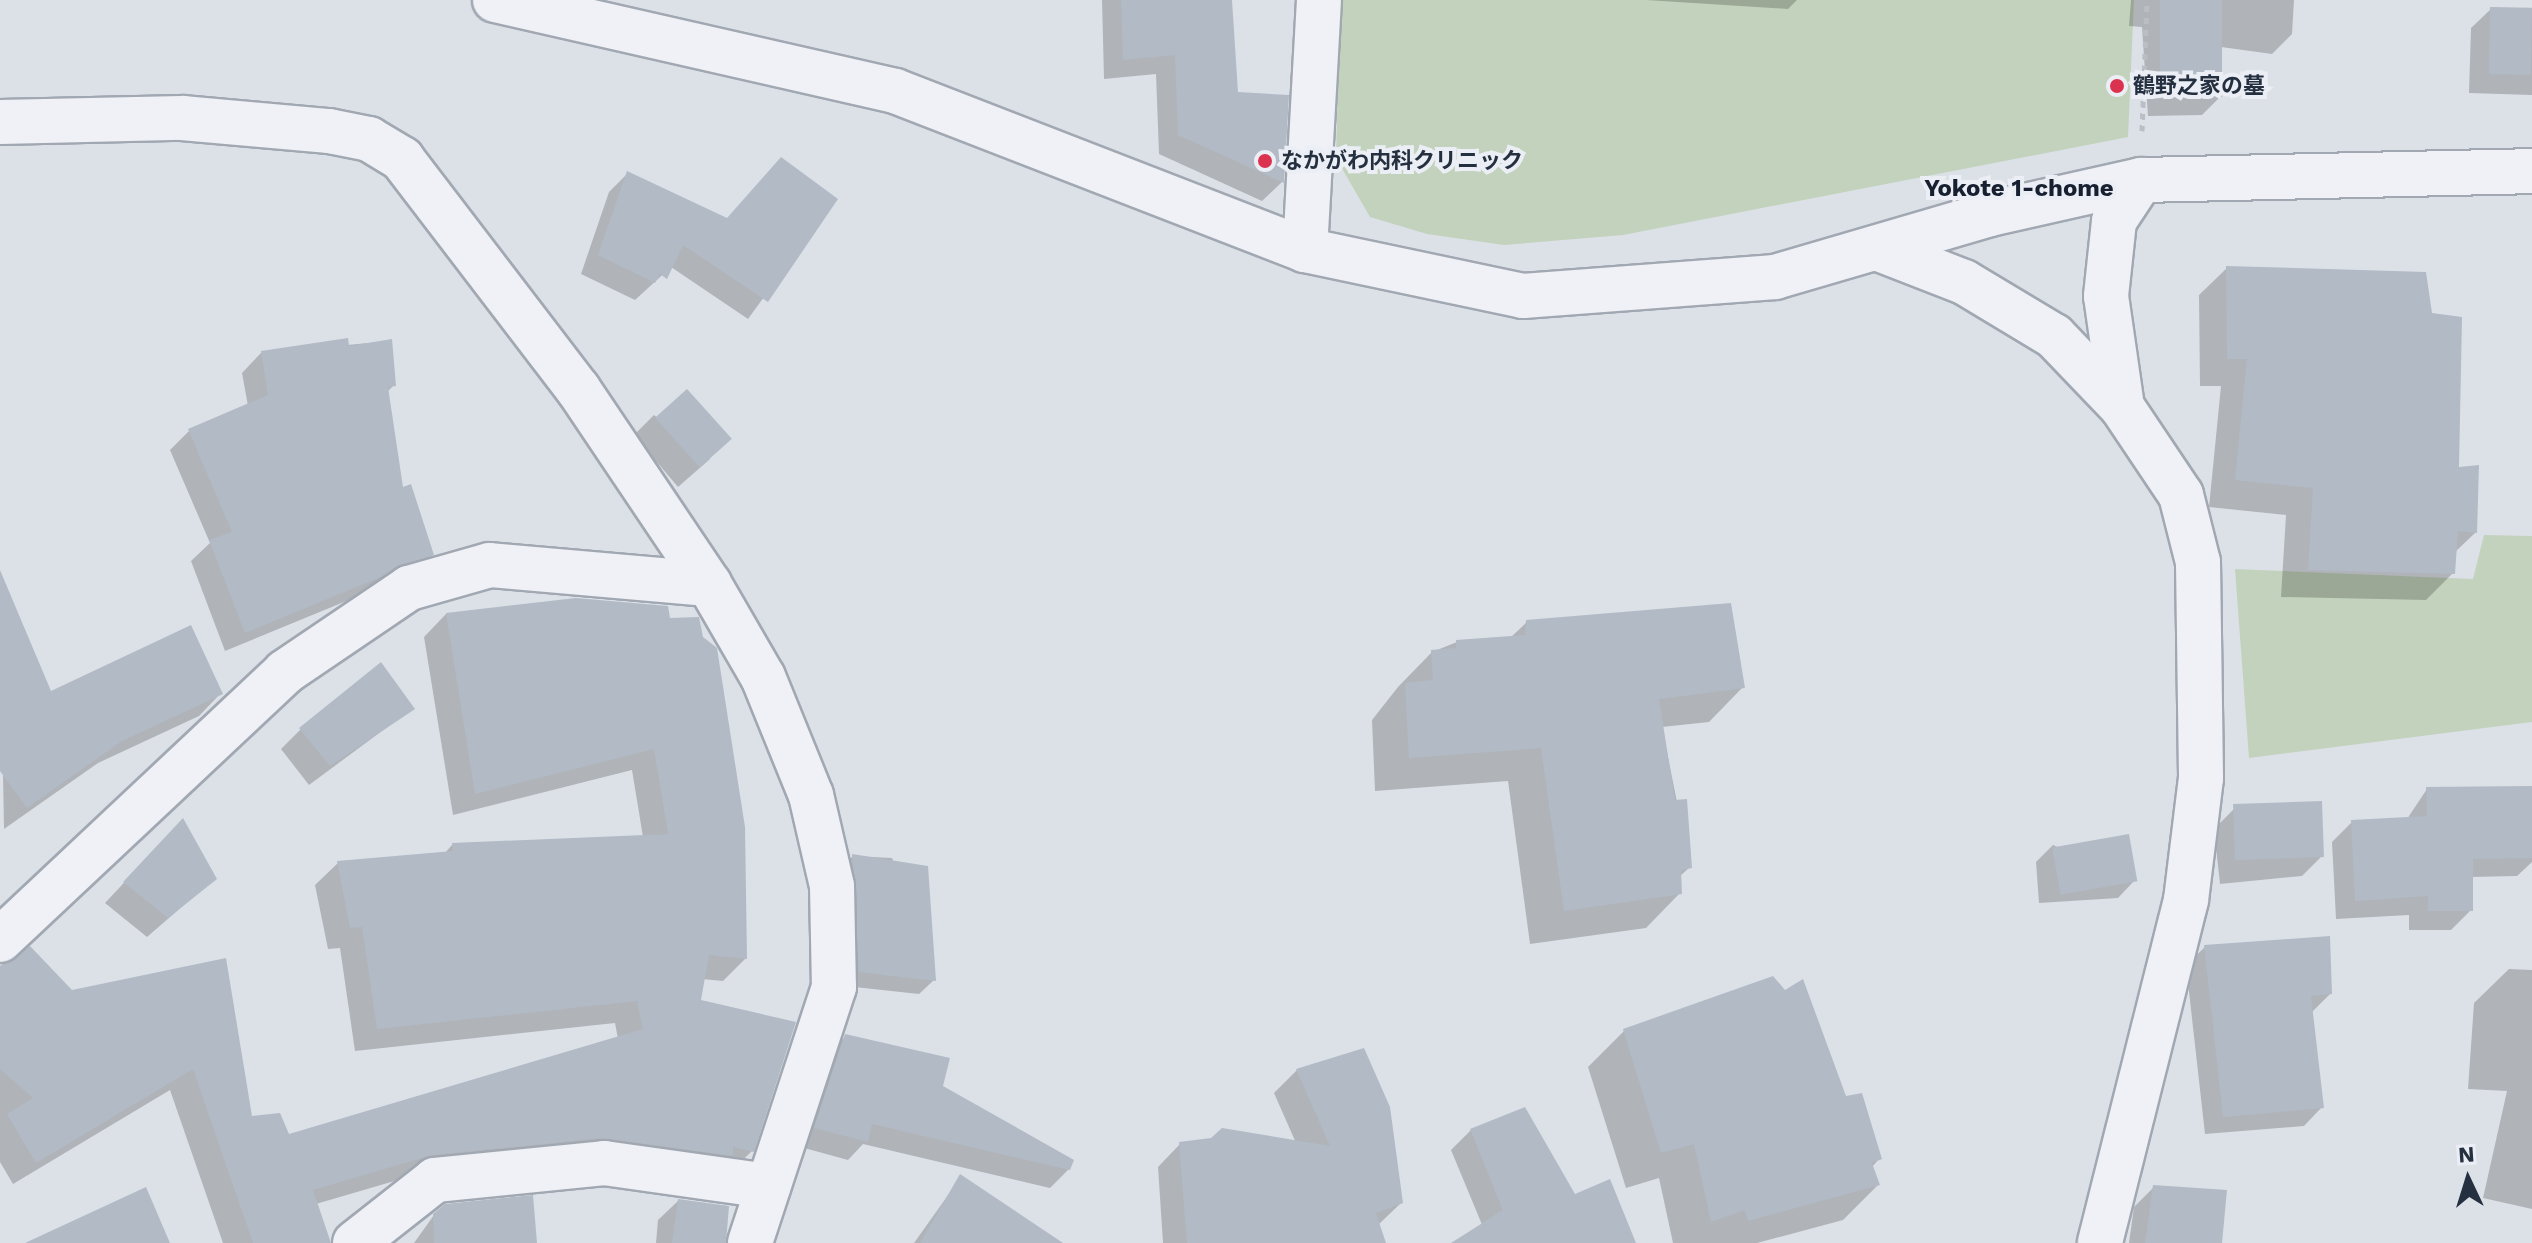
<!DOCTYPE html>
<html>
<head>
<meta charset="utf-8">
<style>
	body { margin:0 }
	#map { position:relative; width:2532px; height:1243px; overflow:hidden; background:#dce1e8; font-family:"Work Sans","Noto Sans JP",sans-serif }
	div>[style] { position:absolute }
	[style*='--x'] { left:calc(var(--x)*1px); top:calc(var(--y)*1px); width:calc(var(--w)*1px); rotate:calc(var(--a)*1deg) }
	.green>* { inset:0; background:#c2d2bc }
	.shadow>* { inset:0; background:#0003 }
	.building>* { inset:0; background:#b2bac5; transform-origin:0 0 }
	.path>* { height:5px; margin-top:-2.5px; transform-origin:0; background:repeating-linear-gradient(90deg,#babfc6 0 6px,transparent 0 12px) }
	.roads { filter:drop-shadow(2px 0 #a1a8b2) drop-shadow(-2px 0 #a1a8b2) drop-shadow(0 2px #a1a8b2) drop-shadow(0 -2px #a1a8b2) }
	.minor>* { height:44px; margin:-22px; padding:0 22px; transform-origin:22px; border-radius:22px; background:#eff1f6 }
	.dots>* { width:22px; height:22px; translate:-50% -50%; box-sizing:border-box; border:4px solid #ebeff5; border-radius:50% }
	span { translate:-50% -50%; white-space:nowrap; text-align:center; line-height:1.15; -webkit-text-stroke:8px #ebeff5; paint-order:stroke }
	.poi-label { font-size:22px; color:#242f3f; font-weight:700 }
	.left { translate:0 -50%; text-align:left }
	.neighbourhood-label { font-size:24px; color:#172030; font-weight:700 }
	.north { position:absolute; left:2428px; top:1139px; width:80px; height:80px; -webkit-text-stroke:6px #ebeff5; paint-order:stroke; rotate:356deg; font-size:22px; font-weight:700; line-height:32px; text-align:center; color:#242f3f }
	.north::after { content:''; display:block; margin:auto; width:28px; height:36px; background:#242f3f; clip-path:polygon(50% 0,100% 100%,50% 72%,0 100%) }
</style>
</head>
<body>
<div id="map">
	<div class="green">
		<i style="clip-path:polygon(1340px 0,2134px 0,2128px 137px,1623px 235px,1504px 245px,1427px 234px,1370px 217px,1336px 158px)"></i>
		<i style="clip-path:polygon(2484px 535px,2532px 536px,2532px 722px,2249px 758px,2235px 569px,2473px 579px)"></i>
	</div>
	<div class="shadow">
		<i style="clip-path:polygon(1102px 0,1230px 0,1236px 94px,1282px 182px,1262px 201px,1159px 154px,1156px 74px,1104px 79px)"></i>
		<i style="clip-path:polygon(1646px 0,1797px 0,1788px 9px)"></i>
		<i style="clip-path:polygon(2131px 0,2294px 0,2292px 34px,2272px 54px,2221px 47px,2222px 95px,2202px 115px,2148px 116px,2142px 27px,2129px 26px)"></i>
		<i style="clip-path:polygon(2491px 9px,2532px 10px,2532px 95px,2469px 93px,2471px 28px)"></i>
		<i style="clip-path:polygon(627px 174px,726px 220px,835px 199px,748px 319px,671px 267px,635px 300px,581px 274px,609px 192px)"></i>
		<i style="clip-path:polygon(2227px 268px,2457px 469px,2475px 533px,2454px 553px,2453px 573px,2426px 600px,2281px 597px,2286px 515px,2209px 507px,2221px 386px,2200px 386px,2199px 295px)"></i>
		<i style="clip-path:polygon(390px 341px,393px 386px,386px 393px,401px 490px,432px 554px,412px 574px,225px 651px,191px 561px,210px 543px,170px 450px,189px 431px,248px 406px,242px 373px,261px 353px)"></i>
		<i style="clip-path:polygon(654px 415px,710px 459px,678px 487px,634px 435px)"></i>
		<i style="clip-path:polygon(0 604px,50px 693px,221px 693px,199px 716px,98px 763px,4px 829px)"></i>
		<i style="clip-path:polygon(446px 614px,669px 620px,716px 649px,743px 827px,745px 959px,723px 981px,702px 979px,699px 1001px,752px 1151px,729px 1173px,408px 1177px,316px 1204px,328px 1243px,223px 1243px,170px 1090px,13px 1184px,0 1162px,0 966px,72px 992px,224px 960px,251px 1118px,288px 1137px,618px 1039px,615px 1023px,355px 1051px,340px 948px,328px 949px,315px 885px,338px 863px,444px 854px,452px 845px,643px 837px,632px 770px,453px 815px,424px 637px)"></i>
		<i style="clip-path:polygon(1527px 622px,1743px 687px,1709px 722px,1662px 727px,1690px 867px,1679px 877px,1680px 893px,1646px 928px,1530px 944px,1508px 781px,1375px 791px,1372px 720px,1398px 687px,1432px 652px,1457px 642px,1510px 638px)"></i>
		<i style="clip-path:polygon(413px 708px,309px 785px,281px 749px,301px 729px)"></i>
		<i style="clip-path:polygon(2532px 788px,2532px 862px,2517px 876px,2471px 877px,2471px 910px,2451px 930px,2409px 930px,2409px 915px,2336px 919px,2332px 842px,2352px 822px,2407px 819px,2427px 789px)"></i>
		<i style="clip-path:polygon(2234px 809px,2322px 856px,2302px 876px,2220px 884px,2214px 829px)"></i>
		<i style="clip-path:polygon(164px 840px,214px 879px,147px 937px,105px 903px)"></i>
		<i style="clip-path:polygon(2053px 845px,2134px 881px,2118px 898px,2039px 903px,2036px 862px)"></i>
		<i style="clip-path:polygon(853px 856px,892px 858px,934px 980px,919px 994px,845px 986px,838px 870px)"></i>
		<i style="clip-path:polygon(2205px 947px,2330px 994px,2311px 1013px,2322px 1107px,2304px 1126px,2205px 1134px,2186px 965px)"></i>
		<i style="clip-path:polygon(2509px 969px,2532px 970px,2532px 1209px,2483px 1198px,2507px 1091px,2468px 1089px,2474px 1003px)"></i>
		<i style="clip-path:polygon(1624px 1031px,1879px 1159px,1872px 1167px,1878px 1185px,1843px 1220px,1757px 1243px,1673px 1243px,1659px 1178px,1626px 1188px,1588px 1067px)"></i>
		<i style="clip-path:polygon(846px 1036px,941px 1087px,1069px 1169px,1050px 1188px,863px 1144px,848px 1160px,797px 1146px,827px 1054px)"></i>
		<i style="clip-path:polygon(1297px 1070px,1401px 1203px,1378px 1225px,1384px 1243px,1163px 1243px,1158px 1167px,1180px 1144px,1296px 1143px,1274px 1093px)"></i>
		<i style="clip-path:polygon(1471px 1130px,1574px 1196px,1625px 1243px,1468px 1243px,1483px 1227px,1451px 1150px)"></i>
		<i style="clip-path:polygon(961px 1177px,1021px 1243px,914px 1243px)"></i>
		<i style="clip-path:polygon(2154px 1187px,2220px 1243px,2129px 1243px,2134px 1207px)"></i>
		<i style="clip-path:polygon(678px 1201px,724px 1243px,656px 1243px,658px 1220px)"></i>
		<i style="clip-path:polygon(434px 1215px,535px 1243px,414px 1243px)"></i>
	</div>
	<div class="building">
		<i style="clip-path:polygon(1121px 0,1232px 0,1238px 92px,1289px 95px,1284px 183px,1178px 135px,1175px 55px,1123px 60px)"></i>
		<i style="left:2160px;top:0;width:62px;height:97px"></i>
		<i style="left:2490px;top:7px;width:42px;height:67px;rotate:1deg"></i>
		<i style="clip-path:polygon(781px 157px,838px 199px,768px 302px,683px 245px,667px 279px,660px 274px,655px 283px,598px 255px,627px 171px,727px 218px)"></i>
		<i style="clip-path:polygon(2226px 266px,2426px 272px,2432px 313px,2462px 317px,2459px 467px,2479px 465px,2477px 533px,2458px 531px,2455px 574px,2308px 570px,2313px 488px,2235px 480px,2247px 359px,2227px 359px)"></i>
		<i style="clip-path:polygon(348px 338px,349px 346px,392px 339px,396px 386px,388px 387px,403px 487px,411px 484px,434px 555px,245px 633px,209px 540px,232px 532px,188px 429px,268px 395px,261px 351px)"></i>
		<i style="left:687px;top:389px;width:67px;height:43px;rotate:48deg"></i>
		<i style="clip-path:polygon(0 570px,51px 691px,191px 625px,223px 694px,122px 741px,27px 808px,0 771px)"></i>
		<i style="clip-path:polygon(576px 598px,668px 606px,670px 618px,699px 617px,703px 637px,717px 648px,745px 827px,747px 959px,709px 955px,701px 1000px,796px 1022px,754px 1152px,733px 1147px,733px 1156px,602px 1138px,432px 1155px,313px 1190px,331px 1243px,253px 1243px,193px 1069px,36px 1163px,7px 1114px,33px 1098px,0 1069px,0 966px,30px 946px,72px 990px,226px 958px,252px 1116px,280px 1113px,289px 1134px,643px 1029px,637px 1001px,377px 1029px,362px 927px,350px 928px,337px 861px,453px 851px,452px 843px,668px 834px,654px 749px,475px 794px,446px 613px)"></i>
		<i style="clip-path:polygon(1731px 603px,1745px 688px,1659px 699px,1675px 800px,1687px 799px,1692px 868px,1681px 870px,1682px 894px,1564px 911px,1541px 748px,1409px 758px,1405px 683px,1433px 680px,1431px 650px,1456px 648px,1456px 640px,1525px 635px,1526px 620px)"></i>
		<i style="clip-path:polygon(381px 662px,415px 709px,330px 766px,299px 728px)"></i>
		<i style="clip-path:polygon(2532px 786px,2532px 858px,2473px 859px,2473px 911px,2428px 911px,2428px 896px,2355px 901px,2351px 820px,2427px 816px,2426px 787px)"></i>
		<i style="left:2322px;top:801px;width:56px;height:89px;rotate:88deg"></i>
		<i style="clip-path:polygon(183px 818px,217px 879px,168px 918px,123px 882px)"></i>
		<i style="left:2129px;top:834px;width:48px;height:78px;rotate:80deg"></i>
		<i style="clip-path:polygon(852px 854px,928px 866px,936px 981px,859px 972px)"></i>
		<i style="clip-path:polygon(2330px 936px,2332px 994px,2311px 996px,2324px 1108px,2223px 1117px,2204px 945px)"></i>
		<i style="clip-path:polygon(1773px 976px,1785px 990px,1803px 979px,1846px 1096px,1862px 1093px,1882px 1159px,1872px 1163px,1880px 1185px,1748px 1221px,1745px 1210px,1711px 1222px,1694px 1144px,1661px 1153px,1623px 1029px)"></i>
		<i style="clip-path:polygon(845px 1034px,950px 1058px,943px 1086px,1074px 1160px,1070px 1170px,872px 1124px,868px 1142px,814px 1128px)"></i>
		<i style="clip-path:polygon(1364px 1048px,1390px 1107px,1403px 1203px,1376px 1213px,1386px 1243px,1187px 1243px,1179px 1142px,1211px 1138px,1222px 1128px,1330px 1146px,1296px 1069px)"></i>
		<i style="clip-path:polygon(1525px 1107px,1575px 1194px,1610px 1179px,1636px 1243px,1451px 1243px,1503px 1210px,1470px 1129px)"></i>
		<i style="clip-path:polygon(960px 1174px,1063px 1243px,920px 1243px)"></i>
		<i style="clip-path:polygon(2153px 1185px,2227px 1190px,2222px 1243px,2145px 1243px)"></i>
		<i style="clip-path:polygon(146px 1187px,170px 1243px,25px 1243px)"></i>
		<i style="clip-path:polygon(533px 1195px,537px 1243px,434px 1243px,433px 1214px,445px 1204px)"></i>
		<i style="clip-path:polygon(678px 1199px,729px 1206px,726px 1243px,672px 1243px)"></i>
	</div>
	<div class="path">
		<i style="--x:2142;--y:131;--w:131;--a:-87.8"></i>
	</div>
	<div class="roads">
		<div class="minor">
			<i style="--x:495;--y:0;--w:410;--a:12.8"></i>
			<i style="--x:895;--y:91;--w:440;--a:21.2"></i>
			<i style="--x:1305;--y:250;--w:223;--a:11.9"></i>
			<i style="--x:1523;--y:296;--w:253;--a:-4.3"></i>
			<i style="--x:1775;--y:277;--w:224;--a:-16.3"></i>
			<i style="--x:1990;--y:214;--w:155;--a:-12.7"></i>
			<i style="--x:2141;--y:180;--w:391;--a:-1.3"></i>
			<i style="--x:0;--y:122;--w:182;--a:-1.3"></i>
			<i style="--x:182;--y:118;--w:148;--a:5.1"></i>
			<i style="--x:329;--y:131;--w:41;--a:11.3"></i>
			<i style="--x:369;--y:139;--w:39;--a:31"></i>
			<i style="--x:402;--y:159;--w:290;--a:52.6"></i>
			<i style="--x:578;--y:389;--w:235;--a:56.1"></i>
			<i style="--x:709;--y:584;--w:108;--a:59.9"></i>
			<i style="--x:763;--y:677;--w:127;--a:67.9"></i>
			<i style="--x:811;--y:795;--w:93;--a:77"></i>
			<i style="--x:832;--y:886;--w:101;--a:88.9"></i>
			<i style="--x:834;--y:987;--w:269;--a:108.2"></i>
			<i style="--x:1879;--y:249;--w:91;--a:21.2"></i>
			<i style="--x:1964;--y:282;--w:105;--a:31"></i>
			<i style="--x:2054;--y:336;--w:98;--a:46.2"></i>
			<i style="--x:2122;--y:407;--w:106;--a:56.2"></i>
			<i style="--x:2181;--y:495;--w:69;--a:75.8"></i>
			<i style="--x:2198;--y:562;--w:216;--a:89.2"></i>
			<i style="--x:2201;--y:778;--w:123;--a:97"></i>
			<i style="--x:2186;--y:900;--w:354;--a:104.1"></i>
			<i style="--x:1305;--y:250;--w:250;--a:-86.8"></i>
			<i style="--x:2122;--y:407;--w:112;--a:-98.2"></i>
			<i style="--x:2106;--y:296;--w:75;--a:-83.9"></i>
			<i style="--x:2114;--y:221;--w:49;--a:-56.6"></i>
			<i style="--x:0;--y:940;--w:391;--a:-43.2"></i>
			<i style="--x:285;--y:672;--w:150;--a:-34.1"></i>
			<i style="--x:409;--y:588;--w:84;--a:-15.9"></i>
			<i style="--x:490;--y:565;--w:220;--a:5"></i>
			<i style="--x:355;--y:1243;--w:102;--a:-38.2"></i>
			<i style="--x:435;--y:1180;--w:170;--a:-5.7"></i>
			<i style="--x:604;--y:1163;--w:166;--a:8"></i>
		</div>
	</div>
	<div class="dots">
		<i style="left:2117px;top:86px;background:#db3250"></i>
		<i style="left:1265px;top:161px;background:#db3250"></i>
	</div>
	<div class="poi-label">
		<span class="left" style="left:2133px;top:86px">鶴野之家の墓</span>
		<span class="left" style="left:1281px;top:161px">なかがわ内科クリニック</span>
	</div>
	<div class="neighbourhood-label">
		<span style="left:2019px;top:189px">Yokote 1-chome</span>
	</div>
	<div class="north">N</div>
</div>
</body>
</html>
